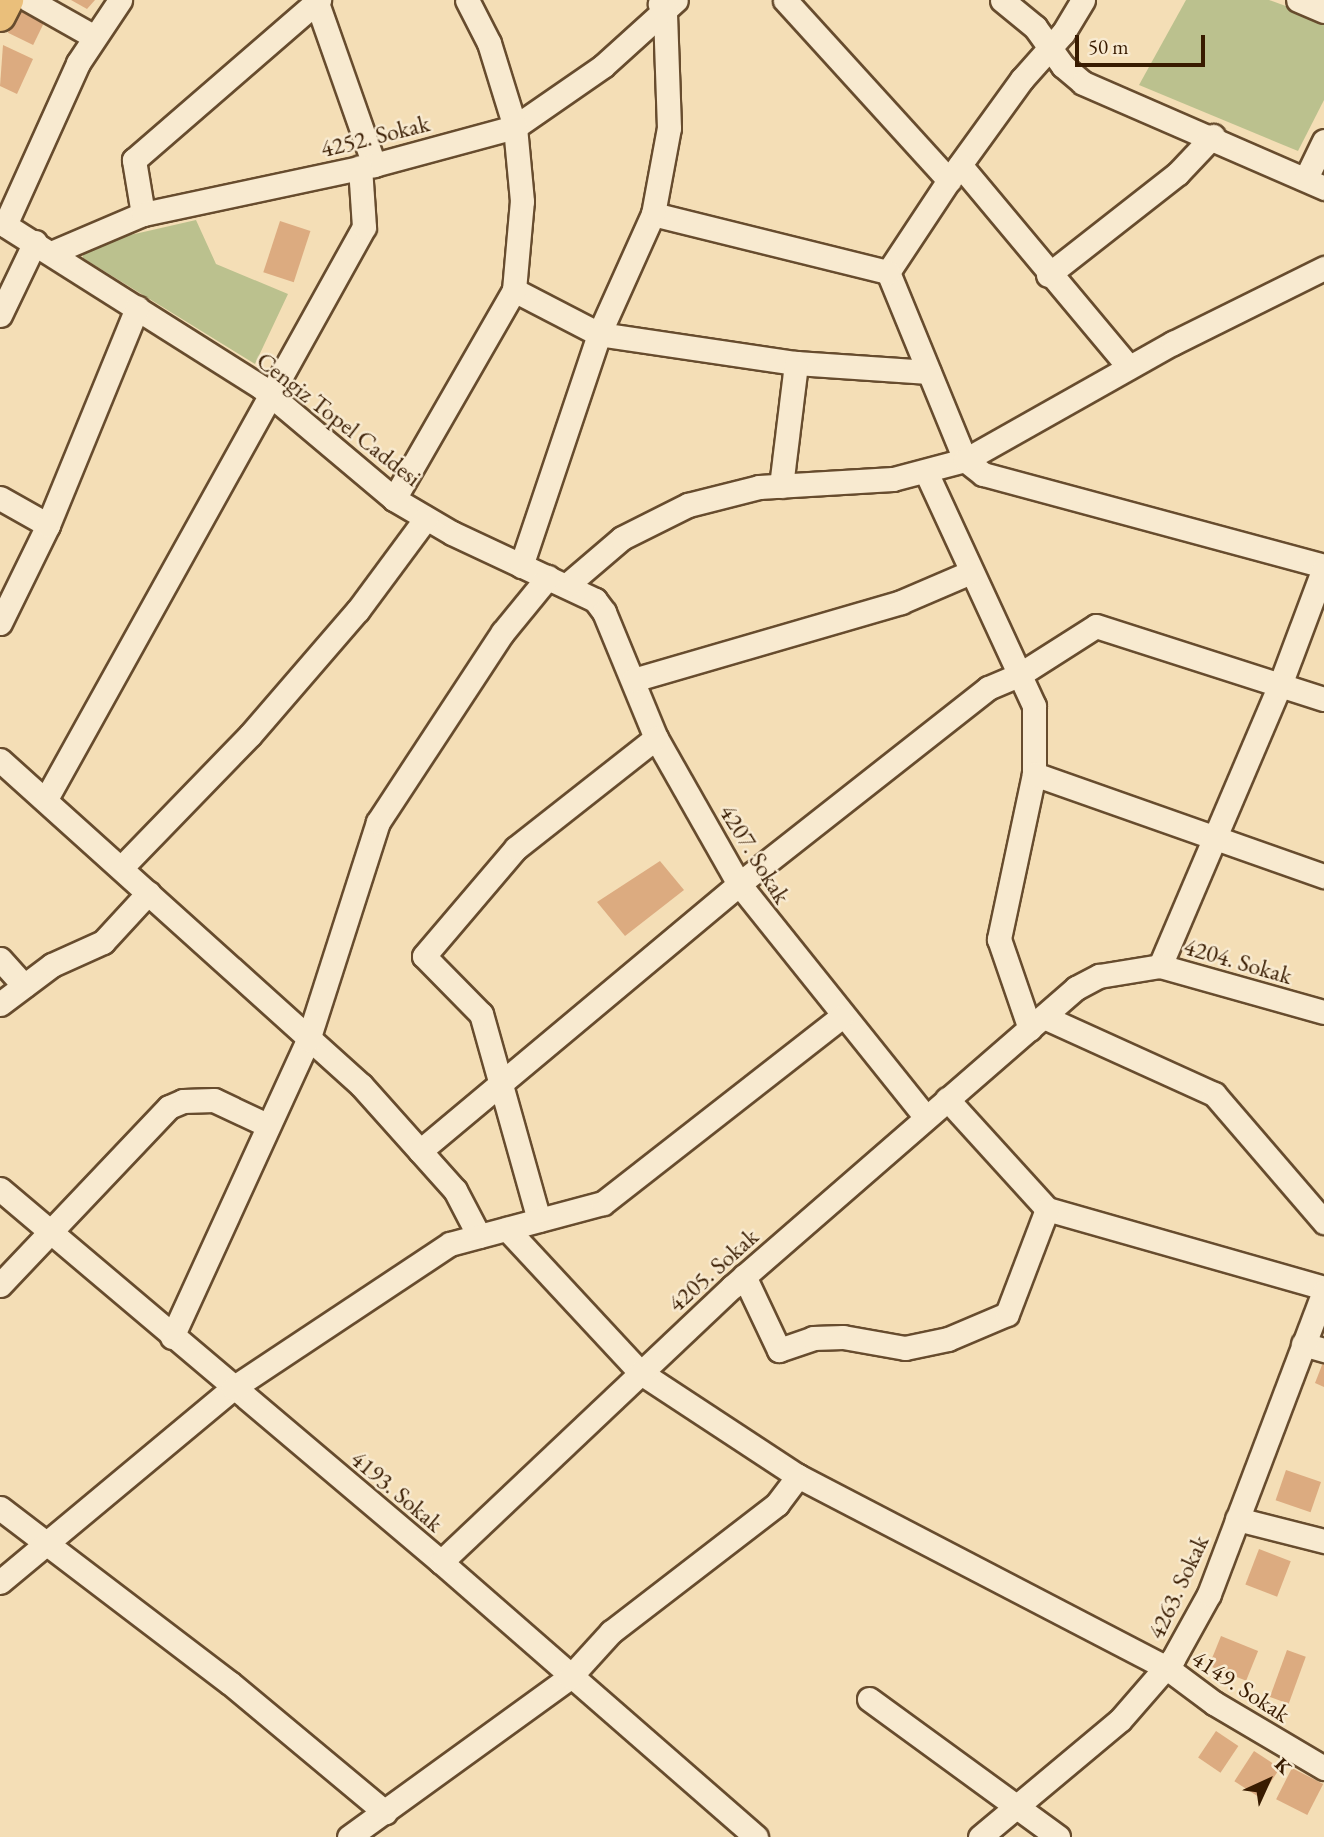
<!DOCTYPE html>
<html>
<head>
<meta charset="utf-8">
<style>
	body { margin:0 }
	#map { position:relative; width:1324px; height:1837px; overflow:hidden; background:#f4deb6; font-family:"EB Garamond",serif }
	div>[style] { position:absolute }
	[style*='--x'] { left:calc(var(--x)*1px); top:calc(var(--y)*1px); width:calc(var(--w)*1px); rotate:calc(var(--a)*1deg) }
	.green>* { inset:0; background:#bbc18e }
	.building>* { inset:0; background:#dcab80; transform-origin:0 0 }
	.roads { filter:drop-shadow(2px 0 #674c2e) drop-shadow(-2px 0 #674c2e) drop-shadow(0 2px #674c2e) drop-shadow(0 -2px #674c2e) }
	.minor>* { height:23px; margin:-11.5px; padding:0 11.5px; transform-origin:11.5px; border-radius:11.5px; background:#f8ead0 }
	.major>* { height:30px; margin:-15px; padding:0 15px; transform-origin:15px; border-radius:15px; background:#eabf7b }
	span { translate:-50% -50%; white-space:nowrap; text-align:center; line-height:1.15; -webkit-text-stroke:5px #f8ead0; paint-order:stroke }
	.street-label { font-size:24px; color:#381b00 }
	.north { position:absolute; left:1233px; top:1746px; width:70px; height:70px; -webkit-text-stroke:5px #f8ead0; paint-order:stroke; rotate:45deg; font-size:19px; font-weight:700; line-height:28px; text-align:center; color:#381b00 }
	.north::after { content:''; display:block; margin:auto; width:24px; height:32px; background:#381b00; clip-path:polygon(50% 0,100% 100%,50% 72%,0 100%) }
	.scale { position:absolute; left:1075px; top:35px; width:130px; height:32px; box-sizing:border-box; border:4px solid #381b00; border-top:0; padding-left:9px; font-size:21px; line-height:24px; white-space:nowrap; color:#381b00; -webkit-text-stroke:5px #f8ead0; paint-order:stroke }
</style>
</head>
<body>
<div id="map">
	<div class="green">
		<i style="clip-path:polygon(1186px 0,1269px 0,1324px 20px,1324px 100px,1298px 151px,1139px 85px)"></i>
		<i style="clip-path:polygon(196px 220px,216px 264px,288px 294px,255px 364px,83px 258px,82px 246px)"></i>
	</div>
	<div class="building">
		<i style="clip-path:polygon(71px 0,95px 0,87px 9px)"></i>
		<i style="left:22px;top:4px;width:28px;height:32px;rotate:26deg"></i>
		<i style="clip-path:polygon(3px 45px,33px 59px,17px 94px,0 86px)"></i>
		<i style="left:280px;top:221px;width:32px;height:54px;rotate:18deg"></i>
		<i style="clip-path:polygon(660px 861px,684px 890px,625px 936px,597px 902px)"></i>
		<i style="clip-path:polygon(1324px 1360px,1324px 1387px,1315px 1383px)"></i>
		<i style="left:1286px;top:1470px;width:37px;height:32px;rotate:19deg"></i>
		<i style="left:1259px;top:1549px;width:34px;height:38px;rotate:21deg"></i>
		<i style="left:1221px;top:1636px;width:40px;height:32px;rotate:22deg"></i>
		<i style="left:1287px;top:1650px;width:20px;height:50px;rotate:20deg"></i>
		<i style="left:1216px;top:1731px;width:27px;height:32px;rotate:34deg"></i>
		<i style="left:1254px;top:1751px;width:31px;height:36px;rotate:33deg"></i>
		<i style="left:1292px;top:1768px;width:35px;height:35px;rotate:27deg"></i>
	</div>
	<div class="roads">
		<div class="minor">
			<i style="--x:29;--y:0;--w:73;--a:29.4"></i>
			<i style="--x:316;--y:0;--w:175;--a:70.6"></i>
			<i style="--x:785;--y:0;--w:244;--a:47.7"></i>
			<i style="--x:1002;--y:0;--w:43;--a:39.3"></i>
			<i style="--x:1035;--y:27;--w:48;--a:54.3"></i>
			<i style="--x:1063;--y:66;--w:26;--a:40"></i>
			<i style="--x:1083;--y:83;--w:263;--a:23.5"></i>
			<i style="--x:1083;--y:0;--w:39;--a:121"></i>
			<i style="--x:1063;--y:33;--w:62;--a:131.7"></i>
			<i style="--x:1022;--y:79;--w:125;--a:125.9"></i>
			<i style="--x:949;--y:180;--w:110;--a:123.5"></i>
			<i style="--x:888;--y:272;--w:203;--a:67.7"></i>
			<i style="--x:965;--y:460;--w:23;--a:38"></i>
			<i style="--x:983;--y:474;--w:353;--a:15.1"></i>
			<i style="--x:1298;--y:0;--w:28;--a:23"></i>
			<i style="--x:960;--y:165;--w:263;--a:50.1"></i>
			<i style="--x:1306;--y:178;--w:41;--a:-64.1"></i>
			<i style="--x:143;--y:214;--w:55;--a:-99.5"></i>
			<i style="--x:134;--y:160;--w:245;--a:-40.9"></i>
			<i style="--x:653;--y:214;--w:242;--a:13.9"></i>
			<i style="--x:0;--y:222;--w:309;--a:32.3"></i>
			<i style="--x:261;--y:387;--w:174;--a:40.1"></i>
			<i style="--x:394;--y:499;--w:67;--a:30.4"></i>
			<i style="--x:452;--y:533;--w:158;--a:25.1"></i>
			<i style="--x:595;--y:600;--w:15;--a:53"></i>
			<i style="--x:604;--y:612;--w:136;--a:67.6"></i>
			<i style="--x:656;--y:738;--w:168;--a:60.4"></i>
			<i style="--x:739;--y:884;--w:299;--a:51.3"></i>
			<i style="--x:5;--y:225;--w:178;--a:-65.7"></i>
			<i style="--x:78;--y:63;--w:76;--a:-56.3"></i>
			<i style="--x:51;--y:253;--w:100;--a:-23"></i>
			<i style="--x:143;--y:214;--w:236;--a:-12"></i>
			<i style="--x:374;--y:165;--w:146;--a:-15.1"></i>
			<i style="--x:515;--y:127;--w:107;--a:-34.7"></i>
			<i style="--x:603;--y:66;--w:98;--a:-42.1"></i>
			<i style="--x:1048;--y:275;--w:165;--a:-38.1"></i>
			<i style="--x:1178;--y:173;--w:51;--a:-46.6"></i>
			<i style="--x:514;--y:290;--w:96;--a:27.4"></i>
			<i style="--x:599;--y:334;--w:199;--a:8.4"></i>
			<i style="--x:796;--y:363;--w:133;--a:3.9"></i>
			<i style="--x:0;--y:315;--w:81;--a:-64.4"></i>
			<i style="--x:926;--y:472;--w:258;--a:65.2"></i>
			<i style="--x:1034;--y:706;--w:68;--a:90"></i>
			<i style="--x:1034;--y:774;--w:169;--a:102"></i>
			<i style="--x:999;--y:939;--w:95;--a:71"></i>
			<i style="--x:781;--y:486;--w:124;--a:-83"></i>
			<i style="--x:0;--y:498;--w:55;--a:29.4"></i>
			<i style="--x:394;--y:499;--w:241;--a:-60.1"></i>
			<i style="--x:514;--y:290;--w:89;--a:-84.9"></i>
			<i style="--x:522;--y:201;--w:74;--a:-95.4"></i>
			<i style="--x:515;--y:127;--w:88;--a:-107.2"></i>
			<i style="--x:489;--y:43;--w:48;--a:-117.1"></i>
			<i style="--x:521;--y:566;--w:245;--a:-71.4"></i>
			<i style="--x:599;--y:334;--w:132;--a:-65.8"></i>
			<i style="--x:653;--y:214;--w:87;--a:-79.5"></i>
			<i style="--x:669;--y:128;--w:117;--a:-92"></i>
			<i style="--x:665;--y:11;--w:9;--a:-126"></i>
			<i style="--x:567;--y:585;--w:72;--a:-40.5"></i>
			<i style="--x:622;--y:538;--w:74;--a:-26.6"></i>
			<i style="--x:688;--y:505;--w:73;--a:-14.2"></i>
			<i style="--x:759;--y:487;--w:134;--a:-3.4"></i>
			<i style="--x:893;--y:479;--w:74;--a:-14.8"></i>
			<i style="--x:965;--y:460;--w:239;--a:-29.4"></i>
			<i style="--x:1173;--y:343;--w:169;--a:-26.4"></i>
			<i style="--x:0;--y:623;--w:109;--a:-63.9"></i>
			<i style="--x:48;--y:525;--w:235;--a:-67.7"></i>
			<i style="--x:633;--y:680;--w:279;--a:-16.2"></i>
			<i style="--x:901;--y:602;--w:76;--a:-23.2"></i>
			<i style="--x:0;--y:760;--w:486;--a:42"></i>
			<i style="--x:361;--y:1085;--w:141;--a:48.2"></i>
			<i style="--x:455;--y:1190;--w:52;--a:62.4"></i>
			<i style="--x:1034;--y:774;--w:307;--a:19.4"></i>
			<i style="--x:46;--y:799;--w:654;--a:-60.93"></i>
			<i style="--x:364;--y:227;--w:60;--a:-93.8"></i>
			<i style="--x:121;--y:868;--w:185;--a:-45.9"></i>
			<i style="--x:250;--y:735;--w:165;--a:-49.2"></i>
			<i style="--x:358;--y:610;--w:114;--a:-53.5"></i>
			<i style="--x:0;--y:959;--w:36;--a:48"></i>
			<i style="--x:1160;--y:966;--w:306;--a:-66.9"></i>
			<i style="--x:1280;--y:685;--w:125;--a:-69.4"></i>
			<i style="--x:0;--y:1004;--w:65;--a:-36.9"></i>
			<i style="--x:52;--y:965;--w:56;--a:-24.3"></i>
			<i style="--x:103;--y:942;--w:67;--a:-47.4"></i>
			<i style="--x:1044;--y:1017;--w:187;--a:24.4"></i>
			<i style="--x:1214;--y:1094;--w:169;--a:49.3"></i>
			<i style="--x:947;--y:1099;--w:149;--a:47.7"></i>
			<i style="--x:1047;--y:1209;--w:288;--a:15.9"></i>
			<i style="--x:420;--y:1151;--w:416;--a:-39.9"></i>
			<i style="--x:739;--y:884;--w:317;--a:-38.2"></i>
			<i style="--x:988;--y:688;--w:34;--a:-23"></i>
			<i style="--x:1019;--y:675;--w:91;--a:-32.5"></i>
			<i style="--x:1096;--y:626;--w:239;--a:17.8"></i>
			<i style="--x:0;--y:1189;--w:578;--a:40.22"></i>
			<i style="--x:441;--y:1562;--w:418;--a:41.1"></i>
			<i style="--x:539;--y:1220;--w:214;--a:-105.7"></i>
			<i style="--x:481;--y:1014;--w:81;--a:-134.5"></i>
			<i style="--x:424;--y:956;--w:142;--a:-49.6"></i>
			<i style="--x:516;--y:848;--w:178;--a:-38.2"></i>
			<i style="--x:507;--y:1229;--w:197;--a:47.1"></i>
			<i style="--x:641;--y:1373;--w:188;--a:33.3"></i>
			<i style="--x:798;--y:1476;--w:416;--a:27.5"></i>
			<i style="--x:1167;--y:1668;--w:59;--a:36.7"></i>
			<i style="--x:1214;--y:1703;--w:128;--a:30.6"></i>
			<i style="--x:744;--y:1276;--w:82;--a:64.7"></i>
			<i style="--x:779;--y:1350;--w:36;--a:-19"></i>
			<i style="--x:813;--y:1338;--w:30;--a:-2"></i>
			<i style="--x:843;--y:1337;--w:63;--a:10.1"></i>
			<i style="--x:905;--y:1348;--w:44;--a:-11.8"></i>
			<i style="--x:948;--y:1339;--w:64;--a:-23"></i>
			<i style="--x:1007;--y:1314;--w:112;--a:-69.1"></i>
			<i style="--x:0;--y:1285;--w:245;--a:-46.5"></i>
			<i style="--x:169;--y:1107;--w:15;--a:-23"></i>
			<i style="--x:183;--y:1101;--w:31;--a:-2"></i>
			<i style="--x:214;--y:1100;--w:59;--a:25.3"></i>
			<i style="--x:172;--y:1337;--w:327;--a:-65.4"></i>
			<i style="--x:308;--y:1040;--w:229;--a:-72.2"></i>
			<i style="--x:378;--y:822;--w:227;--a:-56.7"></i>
			<i style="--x:503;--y:632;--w:71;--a:-50.7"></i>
			<i style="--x:1303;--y:1344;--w:22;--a:16"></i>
			<i style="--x:0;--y:1508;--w:289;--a:37.3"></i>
			<i style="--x:230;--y:1683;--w:202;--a:39.8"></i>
			<i style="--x:1237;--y:1519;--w:90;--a:14.2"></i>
			<i style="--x:441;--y:1562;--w:400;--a:-43.4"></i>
			<i style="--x:732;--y:1287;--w:456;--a:-41"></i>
			<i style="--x:1076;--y:988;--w:26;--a:-28"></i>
			<i style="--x:1099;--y:976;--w:62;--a:-9.3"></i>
			<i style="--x:1160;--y:966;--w:170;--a:15.7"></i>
			<i style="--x:0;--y:1582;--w:303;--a:-39.8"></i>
			<i style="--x:233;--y:1388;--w:260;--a:-33.6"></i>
			<i style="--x:450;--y:1244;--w:158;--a:-15"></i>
			<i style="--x:603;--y:1203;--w:302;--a:-38"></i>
			<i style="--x:869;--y:1699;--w:234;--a:36.1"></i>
			<i style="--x:349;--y:1837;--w:273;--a:-35.9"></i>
			<i style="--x:570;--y:1677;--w:61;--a:-47.7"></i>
			<i style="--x:611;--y:1632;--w:210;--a:-37.6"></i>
			<i style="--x:777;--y:1504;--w:35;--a:-53"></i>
			<i style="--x:980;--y:1837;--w:182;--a:-39.9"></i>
			<i style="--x:1120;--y:1720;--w:81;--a:-49"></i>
			<i style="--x:1173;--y:1659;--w:74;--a:-61"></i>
			<i style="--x:1209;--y:1594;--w:323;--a:-69.2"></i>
		</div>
		<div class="major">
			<i style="--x:0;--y:16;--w:18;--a:-63"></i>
		</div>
	</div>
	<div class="street-label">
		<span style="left:375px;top:136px;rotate:-14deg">4252. Sokak</span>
		<span style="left:339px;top:419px;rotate:38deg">Cengiz Topel Caddesi</span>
		<span style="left:755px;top:854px;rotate:58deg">4207. Sokak</span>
		<span style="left:1238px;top:961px;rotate:16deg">4204. Sokak</span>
		<span style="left:713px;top:1270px;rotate:-42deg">4205. Sokak</span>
		<span style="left:397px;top:1491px;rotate:40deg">4193. Sokak</span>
		<span style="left:1178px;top:1587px;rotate:-65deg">4263. Sokak</span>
		<span style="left:1241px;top:1686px;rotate:33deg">4149. Sokak</span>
	</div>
	<div class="north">K</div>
	<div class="scale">50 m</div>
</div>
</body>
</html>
